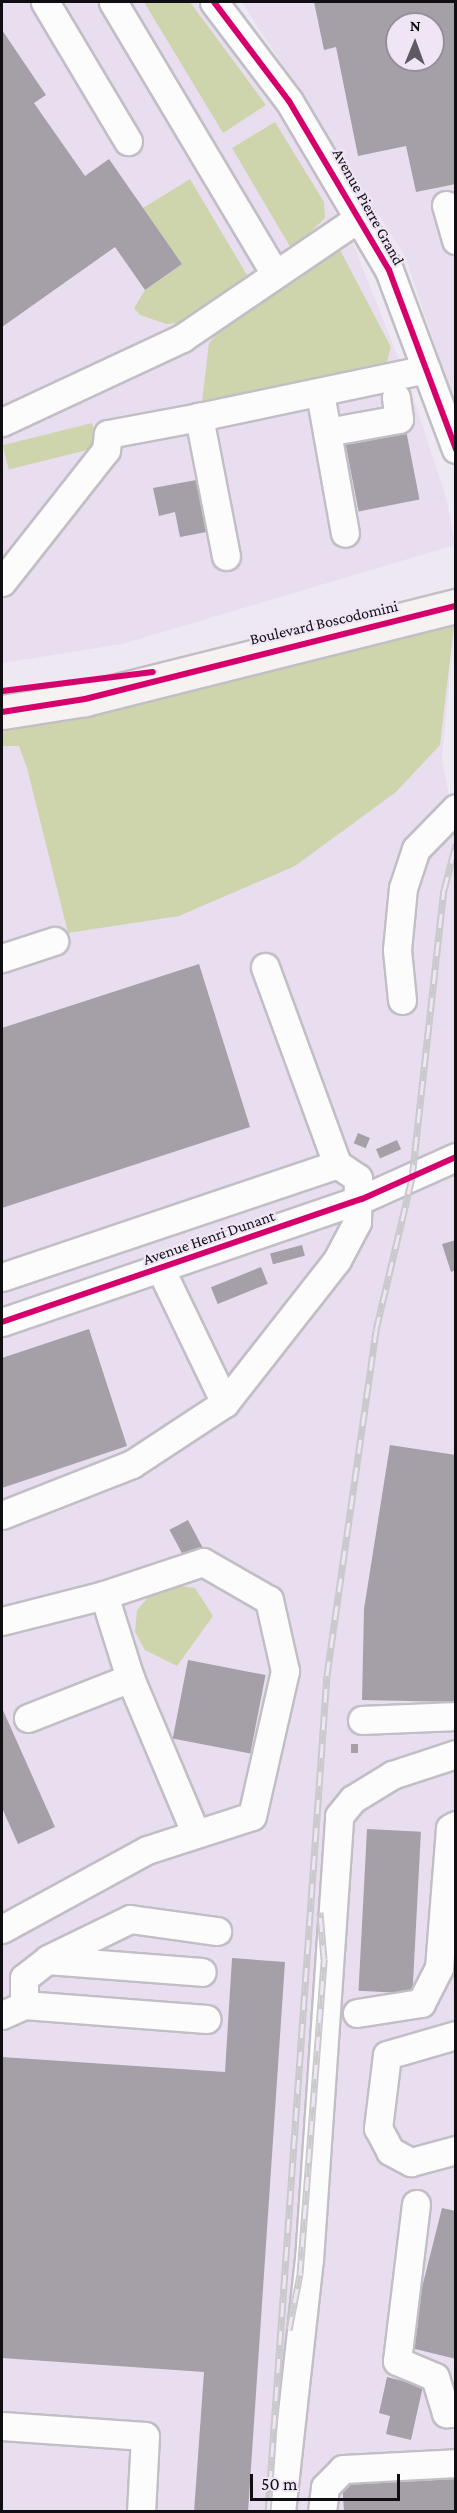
<!DOCTYPE html>
<html>
<head>
<meta charset="utf-8">
<style>
	body { margin:0 }
	#map { position:relative; width:457px; height:2513px; overflow:hidden; background:#eee8f2; font-family:"Crimson Pro",serif }
	div>[style] { position:absolute }
	[style*='--x'] { left:calc(var(--x)*1px); top:calc(var(--y)*1px); width:calc(var(--w)*1px); rotate:calc(var(--a)*1deg) }
	.built>* { inset:0; background:#e9deef }
	.green>* { inset:0; background:#ced5ac; transform-origin:0 0 }
	.building>* { inset:0; background:#a5a0a7; transform-origin:0 0 }
	.roads { filter:drop-shadow(2px 0 #c2bec5) drop-shadow(-2px 0 #c2bec5) drop-shadow(0 2px #c2bec5) drop-shadow(0 -2px #c2bec5) }
	.minor>* { height:27px; margin:-13.5px; padding:0 13.5px; transform-origin:13.5px; border-radius:13.5px; background:#fcfcfd }
	.major>* { height:33px; margin:-16.5px; padding:0 16.5px; transform-origin:16.5px; border-radius:16.5px; background:#f7f2f2 }
	.rail>* { height:7px; margin-top:-3.5px; transform-origin:0; background:repeating-linear-gradient(90deg,#efe5f5 0 14px,#cac9cc 0 28px); box-sizing:border-box; border-block:2px solid #cac9cc }
	.cycleway>* { height:6px; margin:-3px; padding:0 3px; transform-origin:3px; border-radius:3px; background:#d6006c }
	span { translate:-50% -50%; white-space:nowrap; text-align:center; line-height:1.15; -webkit-text-stroke:4.5px #efe5f5; paint-order:stroke }
	.street-label { font-size:16px; color:#110e13 }
	.frame { position:absolute; inset:0; border:3px solid #110e13; pointer-events:none }
	.north { position:absolute; left:385px; top:12px; width:60px; height:60px; box-sizing:border-box; background:#efe5f5; border:2px solid #968f9b; border-radius:50%; rotate:1deg; font-size:16px; font-weight:700; line-height:24px; text-align:center; color:#110e13 }
	.north::after { content:''; display:block; margin:auto; width:21px; height:27px; background:#5e5a61; clip-path:polygon(50% 0,100% 100%,50% 72%,0 100%) }
	.scale { position:absolute; left:250px; top:2474px; width:150px; height:27px; box-sizing:border-box; border:3px solid #110e13; border-top:0; padding-left:8px; font-size:18px; line-height:21px; white-space:nowrap; color:#110e13; -webkit-text-stroke:4px #efe5f5; paint-order:stroke }
</style>
</head>
<body>
<div id="map">
	<div class="built">
		<i style="clip-path:polygon(2px 2px,196px 2px,275px 105px,355px 248px,410px 388px,446px 497px,455px 545px,122px 644px,2px 663px)"></i>
		<i style="clip-path:polygon(evenodd,242px 2px,455px 2px,455px 406px,405px 256px,242px 2px,397px 24px,433px 24px,433px 60px,397px 60px,397px 24px)"></i>
		<i style="clip-path:polygon(455px 624px,442px 758px,456px 834px,455px 2511px,2px 2511px,2px 729px)"></i>
	</div>
	<div class="green">
		<i style="clip-path:polygon(144px 2px,190px 2px,266px 105px,223px 133px)"></i>
		<i style="clip-path:polygon(275px 122px,324px 202px,325px 218px,292px 250px,232px 148px)"></i>
		<i style="clip-path:polygon(190px 179px,247px 275px,183px 323px,166px 324px,140px 315px,134px 308px,145px 290px,182px 264px,143px 208px)"></i>
		<i style="clip-path:polygon(339px 248px,391px 347px,386px 365px,202px 402px,209px 343px,229px 320px)"></i>
		<i style="left:92px;top:423px;width:25px;height:92px;rotate:76deg"></i>
		<i style="clip-path:polygon(454px 625px,440px 745px,396px 792px,295px 866px,179px 916px,68px 933px,27px 768px,19px 746px,2px 746px,2px 732px)"></i>
		<i style="clip-path:polygon(175px 1585px,195px 1588px,213px 1616px,177px 1666px,145px 1650px,135px 1632px,137px 1610px,153px 1592px)"></i>
	</div>
	<div class="building">
		<i style="clip-path:polygon(evenodd,314px 2px,456px 2px,456px 184px,416px 192px,406px 146px,358px 156px,336px 47px,324px 50px,314px 2px,397px 24px,433px 24px,433px 60px,397px 60px,397px 24px)"></i>
		<i style="clip-path:polygon(2px 30px,46px 95px,34px 103px,85px 176px,109px 159px,182px 264px,145px 290px,115px 247px,2px 327px)"></i>
		<i style="left:405px;top:425px;width:76px;height:62px;rotate:79deg"></i>
		<i style="clip-path:polygon(207px 478px,217px 530px,180px 537px,175px 512px,159px 516px,153px 488px)"></i>
		<i style="clip-path:polygon(199px 964px,250px 1127px,2px 1208px,2px 1028px)"></i>
		<i style="left:358px;top:1133px;width:13px;height:11px;rotate:23deg"></i>
		<i style="left:397px;top:1140px;width:10px;height:23px;rotate:66deg"></i>
		<i style="clip-path:polygon(456px 1240px,456px 1270px,451px 1272px,442px 1244px)"></i>
		<i style="left:302px;top:1245px;width:11px;height:33px;rotate:75deg"></i>
		<i style="left:261px;top:1267px;width:18px;height:54px;rotate:68deg"></i>
		<i style="clip-path:polygon(89px 1329px,127px 1446px,2px 1488px,2px 1358px)"></i>
		<i style="clip-path:polygon(390px 1445px,456px 1455px,456px 1702px,362px 1700px,364px 1609px)"></i>
		<i style="left:188px;top:1520px;width:32px;height:21px;rotate:62deg"></i>
		<i style="left:188px;top:1660px;width:79px;height:80px;rotate:11deg"></i>
		<i style="clip-path:polygon(2px 1708px,55px 1827px,18px 1844px,2px 1808px)"></i>
		<i style="left:351px;top:1744px;width:7px;height:9px"></i>
		<i style="left:367px;top:1829px;width:54px;height:162px;rotate:3deg"></i>
		<i style="clip-path:polygon(232px 1958px,285px 1962px,248px 2512px,194px 2512px,204px 2372px,2px 2358px,2px 2057px,225px 2072px)"></i>
		<i style="clip-path:polygon(442px 2208px,456px 2211px,456px 2359px,407px 2347px)"></i>
		<i style="clip-path:polygon(387px 2377px,423px 2386px,411px 2440px,386px 2434px,390px 2416px,379px 2413px)"></i>
		<i style="clip-path:polygon(456px 2473px,456px 2512px,344px 2512px,342px 2480px)"></i>
	</div>
	<div class="roads">
		<div class="minor">
			<i style="--x:45;--y:2;--w:162;--a:59.2"></i>
			<i style="--x:113;--y:2;--w:314;--a:59.2"></i>
			<i style="--x:214;--y:2;--w:124;--a:52.9"></i>
			<i style="--x:289;--y:101;--w:196;--a:59.4"></i>
			<i style="--x:389;--y:270;--w:191;--a:69.5"></i>
			<i style="--x:446;--y:205;--w:37;--a:74"></i>
			<i style="--x:320;--y:393;--w:142;--a:79.9"></i>
			<i style="--x:2;--y:422;--w:199;--a:-25"></i>
			<i style="--x:182;--y:338;--w:215;--a:-34.2"></i>
			<i style="--x:327;--y:432;--w:73;--a:-10.2"></i>
			<i style="--x:399;--y:419;--w:22;--a:-98"></i>
			<i style="--x:226;--y:556;--w:142;--a:-101"></i>
			<i style="--x:199;--y:417;--w:232;--a:-11.9"></i>
			<i style="--x:2;--y:582;--w:168;--a:-51.8"></i>
			<i style="--x:106;--y:450;--w:16;--a:-83"></i>
			<i style="--x:108;--y:434;--w:93;--a:-10.6"></i>
			<i style="--x:2;--y:958;--w:55;--a:-18.1"></i>
			<i style="--x:265;--y:967;--w:210;--a:69.9"></i>
			<i style="--x:402;--y:1000;--w:50;--a:-95.7"></i>
			<i style="--x:397;--y:950;--w:62;--a:-84.5"></i>
			<i style="--x:403;--y:888;--w:41;--a:-71.6"></i>
			<i style="--x:416;--y:849;--w:57;--a:-45.7"></i>
			<i style="--x:2;--y:1277;--w:354;--a:-18.6"></i>
			<i style="--x:337;--y:1164;--w:25;--a:34"></i>
			<i style="--x:358;--y:1178;--w:44;--a:91.3"></i>
			<i style="--x:357;--y:1222;--w:43;--a:117.8"></i>
			<i style="--x:337;--y:1260;--w:182;--a:128.1"></i>
			<i style="--x:2;--y:1322;--w:380;--a:-18.9"></i>
			<i style="--x:362;--y:1199;--w:103;--a:-24.1"></i>
			<i style="--x:2;--y:1515;--w:140;--a:-21.4"></i>
			<i style="--x:132;--y:1464;--w:111;--a:-33.3"></i>
			<i style="--x:225;--y:1403;--w:148;--a:-115.7"></i>
			<i style="--x:2;--y:1621;--w:105;--a:-14.3"></i>
			<i style="--x:28;--y:1718;--w:110;--a:-21.4"></i>
			<i style="--x:362;--y:1720;--w:94;--a:-2.4"></i>
			<i style="--x:2;--y:1929;--w:165;--a:-28.6"></i>
			<i style="--x:147;--y:1850;--w:110;--a:-17.9"></i>
			<i style="--x:252;--y:1816;--w:149;--a:-77.2"></i>
			<i style="--x:285;--y:1671;--w:73;--a:-102.7"></i>
			<i style="--x:269;--y:1600;--w:76;--a:-150.1"></i>
			<i style="--x:203;--y:1562;--w:104;--a:161.6"></i>
			<i style="--x:104;--y:1595;--w:87;--a:72.6"></i>
			<i style="--x:130;--y:1678;--w:169;--a:67.1"></i>
			<i style="--x:48;--y:1959;--w:91;--a:-26"></i>
			<i style="--x:130;--y:1919;--w:88;--a:7.9"></i>
			<i style="--x:24;--y:2005;--w:27;--a:-90"></i>
			<i style="--x:24;--y:1978;--w:29;--a:-38"></i>
			<i style="--x:47;--y:1960;--w:155;--a:4.4"></i>
			<i style="--x:357;--y:2013;--w:65;--a:-8.9"></i>
			<i style="--x:421;--y:2003;--w:39;--a:-63"></i>
			<i style="--x:439;--y:1968;--w:140;--a:-85.5"></i>
			<i style="--x:450;--y:1828;--w:7;--a:-27"></i>
			<i style="--x:2;--y:2015;--w:24;--a:-24"></i>
			<i style="--x:24;--y:2005;--w:183;--a:4.4"></i>
			<i style="--x:456;--y:2035;--w:72;--a:163.8"></i>
			<i style="--x:387;--y:2055;--w:74;--a:97"></i>
			<i style="--x:378;--y:2128;--w:26;--a:62"></i>
			<i style="--x:390;--y:2151;--w:24;--a:28"></i>
			<i style="--x:411;--y:2162;--w:47;--a:-14.9"></i>
			<i style="--x:416;--y:2204;--w:158;--a:96.9"></i>
			<i style="--x:397;--y:2361;--w:41;--a:22.8"></i>
			<i style="--x:435;--y:2377;--w:38;--a:73"></i>
			<i style="--x:446;--y:2413;--w:10;--a:0"></i>
			<i style="--x:2;--y:2426;--w:143;--a:4"></i>
			<i style="--x:145;--y:2436;--w:76;--a:93"></i>
			<i style="--x:281;--y:2512;--w:254;--a:-83.7"></i>
			<i style="--x:309;--y:2260;--w:445;--a:-86.1"></i>
			<i style="--x:339;--y:1816;--w:22;--a:-51"></i>
			<i style="--x:353;--y:1799;--w:46;--a:-31.6"></i>
			<i style="--x:392;--y:1775;--w:67;--a:-18.2"></i>
			<i style="--x:322;--y:2512;--w:25;--a:-83"></i>
			<i style="--x:325;--y:2487;--w:25;--a:-45"></i>
			<i style="--x:343;--y:2469;--w:113;--a:-3"></i>
		</div>
		<div class="major">
			<i style="--x:2;--y:712;--w:84;--a:-8.9"></i>
			<i style="--x:85;--y:699;--w:382;--a:-14.1"></i>
		</div>
	</div>
	<div class="rail">
		<i style="--x:289;--y:2330;--w:57;--a:-78.9"></i>
		<i style="--x:300;--y:2274;--w:316;--a:-85.6"></i>
		<i style="--x:324;--y:1959;--w:47;--a:-94.9"></i>
		<i style="--x:268;--y:2512;--w:839;--a:-85.97"></i>
		<i style="--x:327;--y:1675;--w:348;--a:-81.9"></i>
		<i style="--x:376;--y:1330;--w:156;--a:-76.7"></i>
		<i style="--x:412;--y:1178;--w:290;--a:-83.7"></i>
		<i style="--x:444;--y:890;--w:48;--a:-75.4"></i>
	</div>
	<div class="cycleway">
		<i style="--x:214;--y:2;--w:124;--a:52.9"></i>
		<i style="--x:289;--y:101;--w:196;--a:59.4"></i>
		<i style="--x:389;--y:270;--w:191;--a:69.5"></i>
		<i style="--x:2;--y:691;--w:152;--a:-7.2"></i>
		<i style="--x:2;--y:712;--w:84;--a:-8.9"></i>
		<i style="--x:85;--y:699;--w:382;--a:-14.1"></i>
		<i style="--x:2;--y:1322;--w:380;--a:-18.9"></i>
		<i style="--x:362;--y:1199;--w:103;--a:-24.1"></i>
	</div>
	<div class="street-label">
		<span style="left:368px;top:207px;rotate:61deg">Avenue Pierre Grand</span>
		<span style="left:324px;top:623px;rotate:-13deg">Boulevard Boscodomini</span>
		<span style="left:209px;top:1238px;rotate:-19deg">Avenue Henri Dunant</span>
	</div>
	<div class="frame"></div>
	<div class="north">N</div>
	<div class="scale">50 m</div>
</div>
</body>
</html>
